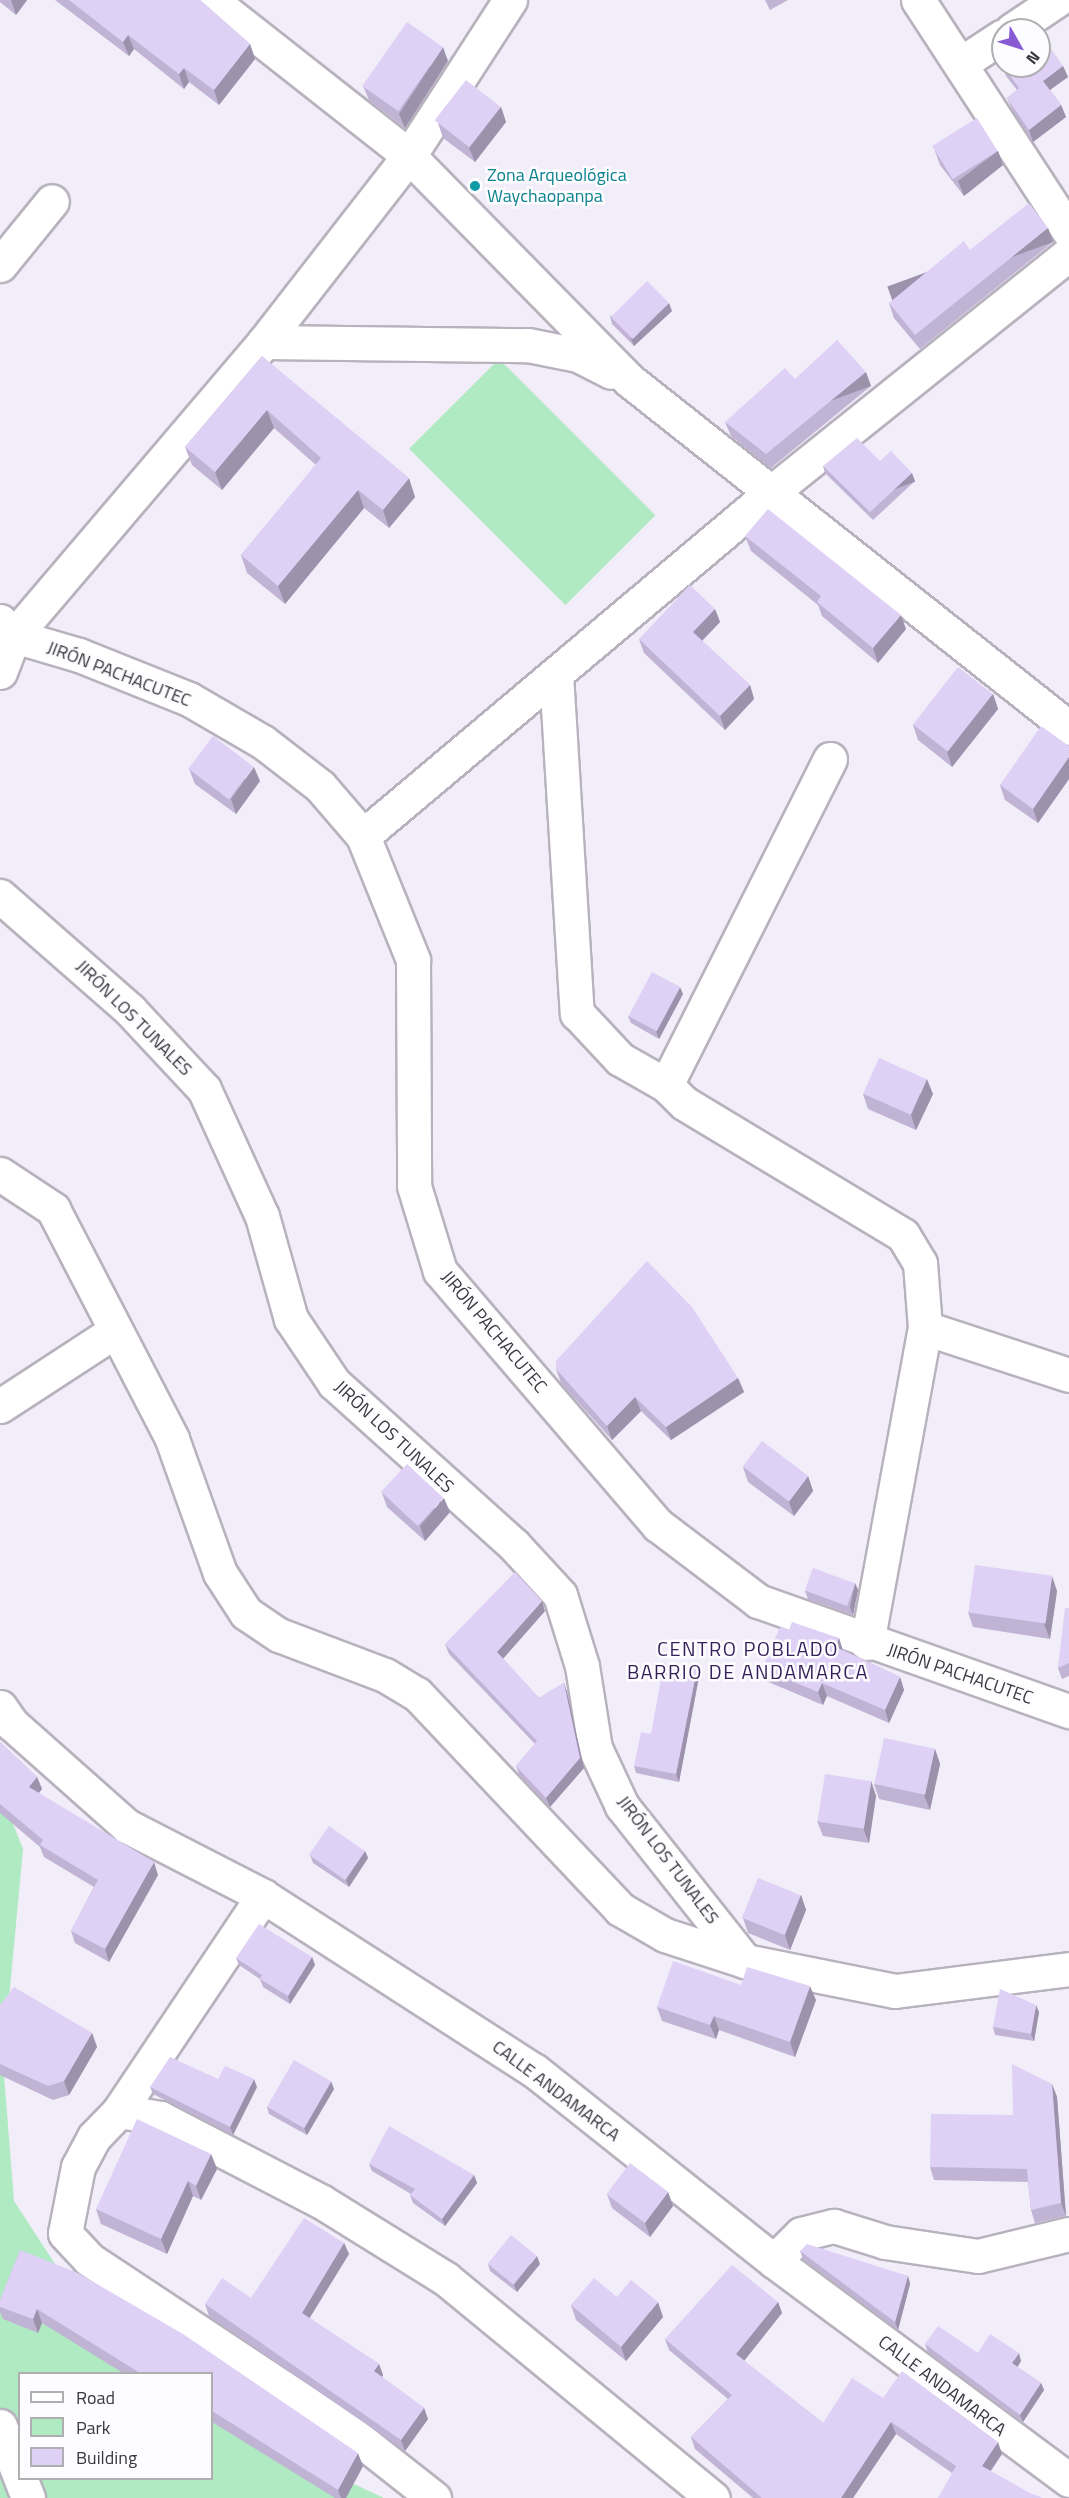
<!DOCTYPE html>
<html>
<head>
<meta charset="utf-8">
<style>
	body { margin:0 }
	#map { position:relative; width:1069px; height:2498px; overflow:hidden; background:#f1edf9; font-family:"Titillium Web",sans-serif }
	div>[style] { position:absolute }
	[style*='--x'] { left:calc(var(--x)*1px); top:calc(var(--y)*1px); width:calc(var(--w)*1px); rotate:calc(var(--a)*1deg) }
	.green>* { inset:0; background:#afeac3; transform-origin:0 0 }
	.roads { filter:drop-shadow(2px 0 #b7b2bd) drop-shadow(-2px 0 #b7b2bd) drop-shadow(0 2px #b7b2bd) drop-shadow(0 -2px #b7b2bd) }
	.minor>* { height:33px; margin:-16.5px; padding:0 16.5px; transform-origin:16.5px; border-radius:16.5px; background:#fff }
	.wall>* { inset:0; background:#c0b3d4 }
	.shaded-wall>* { inset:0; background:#9c92ac; transform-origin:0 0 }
	.building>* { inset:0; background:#dfd0f6; transform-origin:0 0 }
	.dots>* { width:16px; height:16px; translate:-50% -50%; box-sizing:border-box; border:3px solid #fdfcff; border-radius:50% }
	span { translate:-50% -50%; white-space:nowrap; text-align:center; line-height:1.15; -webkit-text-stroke:5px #fdfcff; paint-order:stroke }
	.culture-label { font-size:18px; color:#0d838f }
	.left { translate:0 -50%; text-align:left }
	.street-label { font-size:18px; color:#3a383c }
	.neighbourhood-label { font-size:20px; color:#341f59; letter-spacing:1.5px }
	.legend { position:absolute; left:18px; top:2372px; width:195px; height:108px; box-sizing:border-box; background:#fdfcff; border:2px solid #afaeb1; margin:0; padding:8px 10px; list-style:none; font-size:18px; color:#3a383c }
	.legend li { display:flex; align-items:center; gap:12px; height:30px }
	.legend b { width:30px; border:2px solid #afaeb1 }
	.north { position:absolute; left:991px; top:18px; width:60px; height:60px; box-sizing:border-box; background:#fdfcff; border:2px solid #afaeb1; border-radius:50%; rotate:129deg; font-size:16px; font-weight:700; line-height:24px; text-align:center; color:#3a383c }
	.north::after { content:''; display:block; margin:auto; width:21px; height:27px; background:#885bd5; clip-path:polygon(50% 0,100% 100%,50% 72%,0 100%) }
</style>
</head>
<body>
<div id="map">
	<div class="green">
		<i style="left:499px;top:359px;width:221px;height:127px;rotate:45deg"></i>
		<i style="clip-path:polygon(0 1791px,23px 1849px,3px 2063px,14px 2201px,98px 2330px,162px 2373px,20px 2374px,20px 2478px,212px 2478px,212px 2407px,263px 2442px,384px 2498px,0 2498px)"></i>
	</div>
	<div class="roads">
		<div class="minor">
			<i style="--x:211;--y:0;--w:252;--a:38.2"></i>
			<i style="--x:409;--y:156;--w:314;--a:45.5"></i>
			<i style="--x:629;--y:380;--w:561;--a:38.34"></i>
			<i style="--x:918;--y:0;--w:277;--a:56.9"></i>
			<i style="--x:1012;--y:30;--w:54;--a:-33.7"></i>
			<i style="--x:960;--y:64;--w:51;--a:-33.1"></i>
			<i style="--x:0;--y:265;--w:82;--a:-50.9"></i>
			<i style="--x:264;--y:342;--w:264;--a:0.7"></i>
			<i style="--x:528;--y:345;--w:51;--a:11.3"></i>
			<i style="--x:578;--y:355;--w:37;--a:27"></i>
			<i style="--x:0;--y:621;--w:21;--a:47"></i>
			<i style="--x:14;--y:636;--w:68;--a:16.3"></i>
			<i style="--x:79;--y:655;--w:118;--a:21.8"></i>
			<i style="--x:189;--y:699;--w:86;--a:30.2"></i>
			<i style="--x:263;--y:742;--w:72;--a:37.7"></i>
			<i style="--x:320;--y:786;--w:66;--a:49.3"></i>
			<i style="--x:363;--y:836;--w:134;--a:68"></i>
			<i style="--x:413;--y:960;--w:226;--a:89.7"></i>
			<i style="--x:414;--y:1186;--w:89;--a:73"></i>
			<i style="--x:440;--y:1271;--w:335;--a:49.4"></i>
			<i style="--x:658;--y:1525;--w:126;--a:37.2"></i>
			<i style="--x:758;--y:1601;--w:330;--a:19.5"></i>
			<i style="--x:0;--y:672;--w:39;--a:-69"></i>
			<i style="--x:14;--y:636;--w:386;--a:-49.6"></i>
			<i style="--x:264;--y:342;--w:236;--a:-52.1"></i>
			<i style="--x:409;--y:156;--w:186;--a:-57.1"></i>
			<i style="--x:556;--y:674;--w:340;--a:86.5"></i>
			<i style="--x:577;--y:1013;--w:63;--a:46.9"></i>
			<i style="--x:620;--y:1059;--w:53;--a:29.5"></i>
			<i style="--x:830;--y:759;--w:365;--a:116.7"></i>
			<i style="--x:666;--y:1085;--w:25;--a:45"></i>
			<i style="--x:684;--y:1103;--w:256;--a:31.1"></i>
			<i style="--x:903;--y:1235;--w:33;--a:59"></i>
			<i style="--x:920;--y:1263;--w:65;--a:85.6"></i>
			<i style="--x:925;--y:1328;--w:151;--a:18.1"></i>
			<i style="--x:363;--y:836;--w:536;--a:-40.08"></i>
			<i style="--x:773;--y:491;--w:379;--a:-38.7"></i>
			<i style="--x:0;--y:896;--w:173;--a:41.2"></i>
			<i style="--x:130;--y:1010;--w:108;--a:46.9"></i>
			<i style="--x:204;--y:1089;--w:140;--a:65.5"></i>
			<i style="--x:262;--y:1216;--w:107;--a:74.3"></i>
			<i style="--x:291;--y:1319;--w:77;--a:56.1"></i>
			<i style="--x:334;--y:1383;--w:241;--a:42"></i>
			<i style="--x:513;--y:1544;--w:69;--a:47.3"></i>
			<i style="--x:560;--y:1595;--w:74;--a:72.8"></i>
			<i style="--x:582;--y:1666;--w:83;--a:81"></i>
			<i style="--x:595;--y:1748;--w:64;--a:65"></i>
			<i style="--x:622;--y:1806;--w:198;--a:51.6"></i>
			<i style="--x:0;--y:1174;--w:64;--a:33.4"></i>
			<i style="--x:53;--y:1209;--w:259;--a:62.6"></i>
			<i style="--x:172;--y:1439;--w:142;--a:70.3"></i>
			<i style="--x:220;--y:1573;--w:48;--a:57"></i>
			<i style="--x:246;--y:1613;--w:40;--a:34"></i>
			<i style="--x:279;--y:1635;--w:113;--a:20.7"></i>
			<i style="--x:385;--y:1675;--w:37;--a:31"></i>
			<i style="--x:417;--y:1694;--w:296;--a:46.6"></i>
			<i style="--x:620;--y:1909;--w:52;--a:30"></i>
			<i style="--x:665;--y:1935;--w:84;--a:18"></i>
			<i style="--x:745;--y:1961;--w:153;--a:11.3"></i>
			<i style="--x:895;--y:1991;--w:175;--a:-7.2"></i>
			<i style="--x:0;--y:1406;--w:137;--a:-33.1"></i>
			<i style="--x:867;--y:1643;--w:320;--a:-79.6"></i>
			<i style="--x:0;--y:1707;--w:21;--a:55"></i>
			<i style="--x:12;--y:1724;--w:154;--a:41.6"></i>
			<i style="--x:127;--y:1826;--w:153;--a:27.2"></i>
			<i style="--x:263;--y:1896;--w:323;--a:32.8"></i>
			<i style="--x:535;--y:2071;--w:305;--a:38.5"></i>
			<i style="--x:774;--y:2261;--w:367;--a:36.6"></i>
			<i style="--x:119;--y:2111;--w:259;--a:-56.2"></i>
			<i style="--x:774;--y:2261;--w:38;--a:-45"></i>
			<i style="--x:801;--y:2234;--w:34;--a:-14"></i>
			<i style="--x:834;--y:2226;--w:53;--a:17.4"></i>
			<i style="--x:885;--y:2242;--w:94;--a:8.6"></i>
			<i style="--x:978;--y:2256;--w:94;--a:-13.6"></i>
			<i style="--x:0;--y:2426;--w:77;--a:68.7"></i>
			<i style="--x:434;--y:2498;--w:107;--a:-141.8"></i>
			<i style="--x:350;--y:2432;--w:313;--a:-146.5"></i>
			<i style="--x:89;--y:2259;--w:35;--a:-133"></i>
			<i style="--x:65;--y:2233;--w:67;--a:-78.9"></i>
			<i style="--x:78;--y:2167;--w:34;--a:-62"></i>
			<i style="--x:94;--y:2137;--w:36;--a:-46"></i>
			<i style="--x:119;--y:2111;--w:42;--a:9.7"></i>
			<i style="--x:160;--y:2118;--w:182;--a:27.4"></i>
			<i style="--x:322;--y:2202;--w:146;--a:31.8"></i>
			<i style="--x:446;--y:2279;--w:345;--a:39.4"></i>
		</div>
	</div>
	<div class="wall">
		<i style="clip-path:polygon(0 0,27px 0,16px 15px,0 2px)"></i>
		<i style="clip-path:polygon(55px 0,200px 0,250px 44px,255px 59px,219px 105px,189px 82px,184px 89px,134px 49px,129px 56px)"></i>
		<i style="clip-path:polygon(765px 0,788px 0,770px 10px)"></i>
		<i style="clip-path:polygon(448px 61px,405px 128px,369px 100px,363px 86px)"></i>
		<i style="clip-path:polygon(1002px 64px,1063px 66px,1068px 77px,1050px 90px,1061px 105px,1066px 117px,1033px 142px,1012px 109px,1007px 98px,1017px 90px,1006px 76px)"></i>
		<i style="clip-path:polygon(501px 107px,506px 122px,475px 162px,443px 138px,438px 123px)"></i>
		<i style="clip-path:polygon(935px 151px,998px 151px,1003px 165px,964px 196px,940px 165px)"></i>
		<i style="clip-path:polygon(1048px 228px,1053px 242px,920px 349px,894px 318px,889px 303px,970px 250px)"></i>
		<i style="clip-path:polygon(672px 311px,634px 346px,612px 324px,610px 316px)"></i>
		<i style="clip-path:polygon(262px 356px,415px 497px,389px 528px,364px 508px,285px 604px,247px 573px,241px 555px,316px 465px,274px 428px,222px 490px,192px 465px,185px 447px)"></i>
		<i style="clip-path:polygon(795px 379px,871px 386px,771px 468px,731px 436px,725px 422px)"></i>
		<i style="clip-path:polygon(880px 461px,915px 481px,873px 520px,825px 473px,823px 466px)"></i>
		<i style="clip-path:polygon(745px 536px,906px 629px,878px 663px,822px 616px,818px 605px,751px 551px)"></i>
		<i style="clip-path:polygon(715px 609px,720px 622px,702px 641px,750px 685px,754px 699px,725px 730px,644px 653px,639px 639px)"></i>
		<i style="clip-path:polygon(993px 694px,998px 709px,952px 767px,918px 740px,913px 725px)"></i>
		<i style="clip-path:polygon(1069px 746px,1069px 779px,1038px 823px,1005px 800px,1000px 785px)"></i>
		<i style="clip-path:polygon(189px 769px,260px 781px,236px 814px,195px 784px)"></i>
		<i style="clip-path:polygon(683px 994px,659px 1039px,631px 1023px,628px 1016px)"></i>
		<i style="clip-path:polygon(863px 1094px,933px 1094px,916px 1130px,868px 1109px)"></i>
		<i style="clip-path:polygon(556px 1369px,738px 1378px,744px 1392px,671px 1440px,641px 1411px,612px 1440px,561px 1383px)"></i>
		<i style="clip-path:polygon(743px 1467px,808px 1476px,813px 1491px,794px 1516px,748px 1482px)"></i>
		<i style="clip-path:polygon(382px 1493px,450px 1512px,425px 1541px,387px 1507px)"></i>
		<i style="clip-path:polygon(855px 1583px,858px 1590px,853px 1615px,808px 1599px,805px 1591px)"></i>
		<i style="clip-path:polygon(1057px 1591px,1050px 1639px,973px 1627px,968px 1612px)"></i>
		<i style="clip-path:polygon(1069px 1608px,1069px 1676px,1062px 1679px,1058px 1668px)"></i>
		<i style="clip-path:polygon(545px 1611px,503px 1659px,539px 1698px,564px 1683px,567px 1692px,584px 1768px,550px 1807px,520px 1776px,516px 1766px,535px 1744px,449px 1654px,445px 1644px)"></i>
		<i style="clip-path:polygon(789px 1630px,839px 1638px,843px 1650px,900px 1677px,904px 1690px,889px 1723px,827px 1696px,823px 1705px,766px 1681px,762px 1669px)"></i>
		<i style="clip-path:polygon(697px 1669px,699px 1677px,679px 1782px,636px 1773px,634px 1766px,651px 1734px)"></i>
		<i style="clip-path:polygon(0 1742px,37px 1777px,42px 1789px,39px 1793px,158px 1875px,109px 1962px,75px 1943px,71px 1931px,94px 1887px,44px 1857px,40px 1847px,0 1813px)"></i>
		<i style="clip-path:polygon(935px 1749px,940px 1764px,930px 1810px,879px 1799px,874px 1784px)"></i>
		<i style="clip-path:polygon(871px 1781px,876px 1796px,869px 1843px,823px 1836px,817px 1821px)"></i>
		<i style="clip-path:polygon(365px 1851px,368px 1858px,349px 1887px,313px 1863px,310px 1855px)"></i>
		<i style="clip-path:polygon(801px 1895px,806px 1910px,790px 1950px,748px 1933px,743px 1918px)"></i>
		<i style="clip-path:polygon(312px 1957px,315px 1965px,290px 2004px,263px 1987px,260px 1979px,239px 1965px,236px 1958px)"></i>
		<i style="clip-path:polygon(741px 1985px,816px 2000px,795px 2057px,719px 2030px,716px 2039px,662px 2021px,657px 2007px)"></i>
		<i style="clip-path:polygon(0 2005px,92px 2033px,97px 2047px,69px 2095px,53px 2100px,0 2075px)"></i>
		<i style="clip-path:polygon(1039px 2012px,1034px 2041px,995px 2035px,993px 2027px)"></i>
		<i style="clip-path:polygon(218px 2079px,257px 2087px,233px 2135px,153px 2094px,150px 2087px)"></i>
		<i style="clip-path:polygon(1052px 2084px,1057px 2097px,1066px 2216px,1035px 2223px,1031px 2210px,1028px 2182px,934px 2180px,930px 2167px,1013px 2115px)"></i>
		<i style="clip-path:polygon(334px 2089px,307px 2135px,269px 2114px,267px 2107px)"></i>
		<i style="clip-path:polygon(211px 2154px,217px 2169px,201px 2200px,193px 2196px,167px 2254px,101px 2224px,96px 2209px)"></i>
		<i style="clip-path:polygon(369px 2164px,474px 2175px,477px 2183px,445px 2226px,413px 2203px,410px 2195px,411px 2194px,372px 2171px)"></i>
		<i style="clip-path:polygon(668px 2192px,673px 2206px,650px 2237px,612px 2208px,607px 2194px)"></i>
		<i style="clip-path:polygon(344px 2243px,349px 2254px,309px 2318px,379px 2364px,383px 2375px,382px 2377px,424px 2408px,428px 2419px,405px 2451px,209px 2316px,205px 2304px,251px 2298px)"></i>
		<i style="clip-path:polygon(20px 2250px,363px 2466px,346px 2498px,335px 2498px,212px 2422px,212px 2373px,123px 2373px,42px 2323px,38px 2333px,3px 2319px,0 2312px,0 2300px)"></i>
		<i style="clip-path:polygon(800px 2251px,908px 2276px,910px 2284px,898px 2330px,803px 2259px)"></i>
		<i style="clip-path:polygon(488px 2264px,540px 2264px,517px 2292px,490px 2271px)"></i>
		<i style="clip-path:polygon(617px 2297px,663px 2317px,626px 2361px,576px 2320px,571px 2305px)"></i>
		<i style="clip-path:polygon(778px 2302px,782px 2313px,744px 2361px,823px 2423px,883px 2398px,1002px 2454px,991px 2471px,952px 2473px,896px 2434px,853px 2498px,753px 2498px,695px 2449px,691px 2437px,728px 2399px,669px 2350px,665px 2339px)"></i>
		<i style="clip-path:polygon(925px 2344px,1021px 2361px,1017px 2367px,1041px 2383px,1044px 2390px,1023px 2422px,928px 2352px)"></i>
	</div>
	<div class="shaded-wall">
		<i style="clip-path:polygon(11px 0,27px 0,16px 15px)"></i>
		<i style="clip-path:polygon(128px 35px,134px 49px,129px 56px,123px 42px)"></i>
		<i style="clip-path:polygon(250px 44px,255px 59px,219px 105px,214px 90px)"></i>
		<i style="clip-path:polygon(443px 47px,448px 61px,405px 128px,399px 114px)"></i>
		<i style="clip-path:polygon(1063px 66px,1068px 77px,1047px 92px,1043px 81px)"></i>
		<i style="clip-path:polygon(184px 68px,189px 82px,184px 89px,179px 74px)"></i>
		<i style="clip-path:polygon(1061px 105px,1066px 117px,1033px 142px,1029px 130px)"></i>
		<i style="clip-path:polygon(501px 107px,506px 122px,475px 162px,469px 148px)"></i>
		<i style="clip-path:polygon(998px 151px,1003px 165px,964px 196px,958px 181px)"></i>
		<i style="left:1048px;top:228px;width:15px;height:171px;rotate:70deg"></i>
		<i style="clip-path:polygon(669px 303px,672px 311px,634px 346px,631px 339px)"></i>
		<i style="left:866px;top:372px;width:15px;height:129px;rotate:70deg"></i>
		<i style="clip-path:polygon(267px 410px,274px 428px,222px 490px,215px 472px)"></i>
		<i style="left:912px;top:473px;width:9px;height:57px;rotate:69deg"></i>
		<i style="clip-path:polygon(409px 478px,415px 497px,389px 528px,383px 510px)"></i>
		<i style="clip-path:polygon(358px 490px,364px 508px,285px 604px,278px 586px)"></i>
		<i style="clip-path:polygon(715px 609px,720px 622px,698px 645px,693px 632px)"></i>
		<i style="clip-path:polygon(901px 615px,906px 629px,878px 663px,873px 648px)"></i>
		<i style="clip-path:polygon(750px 685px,754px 699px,725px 730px,720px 716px)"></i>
		<i style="clip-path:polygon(993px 694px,998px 709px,952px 767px,947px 752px)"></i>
		<i style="clip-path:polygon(1069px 757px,1069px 779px,1038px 823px,1033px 809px)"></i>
		<i style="clip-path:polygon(254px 767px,260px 781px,236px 814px,231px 799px)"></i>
		<i style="clip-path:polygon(680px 987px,683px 994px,659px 1039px,656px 1031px)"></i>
		<i style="clip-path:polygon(927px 1079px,933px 1094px,916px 1130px,911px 1115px)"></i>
		<i style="clip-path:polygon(738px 1378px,744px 1392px,671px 1440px,666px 1427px)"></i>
		<i style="clip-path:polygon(635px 1397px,641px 1411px,612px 1440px,607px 1426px)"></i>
		<i style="clip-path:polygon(808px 1476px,813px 1491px,794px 1516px,789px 1502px)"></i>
		<i style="clip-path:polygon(444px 1498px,450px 1512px,425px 1541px,420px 1526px)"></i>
		<i style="clip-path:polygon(1052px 1576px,1057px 1591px,1050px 1639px,1044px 1624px)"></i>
		<i style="clip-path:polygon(855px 1583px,858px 1590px,853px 1615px,850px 1607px)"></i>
		<i style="clip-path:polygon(542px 1601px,545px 1611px,500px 1662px,497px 1652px)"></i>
		<i style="clip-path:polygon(839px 1638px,843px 1651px,836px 1647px)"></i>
		<i style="clip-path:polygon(697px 1669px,699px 1677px,679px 1782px,676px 1774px)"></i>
		<i style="clip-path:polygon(900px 1677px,904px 1690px,889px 1723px,885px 1710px)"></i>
		<i style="clip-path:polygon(564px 1683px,567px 1692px,584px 1768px,550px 1807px,546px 1798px)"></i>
		<i style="clip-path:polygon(822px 1683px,827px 1696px,823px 1705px,818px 1692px)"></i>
		<i style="clip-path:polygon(935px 1749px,940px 1764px,930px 1810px,924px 1795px)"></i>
		<i style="clip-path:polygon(37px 1777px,42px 1789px,33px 1799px,29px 1787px)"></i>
		<i style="clip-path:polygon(871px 1781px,876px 1796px,869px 1843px,863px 1828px)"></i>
		<i style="clip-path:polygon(365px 1851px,368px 1858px,349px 1887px,346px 1880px)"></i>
		<i style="clip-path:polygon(154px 1862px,158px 1875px,109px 1962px,105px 1949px)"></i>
		<i style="clip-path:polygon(801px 1895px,806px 1910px,790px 1950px,785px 1935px)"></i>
		<i style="clip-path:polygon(312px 1957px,315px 1965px,290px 2004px,288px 1996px)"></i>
		<i style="clip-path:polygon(810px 1986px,816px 2000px,795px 2057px,790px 2042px)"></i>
		<i style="clip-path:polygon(1036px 2005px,1039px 2012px,1034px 2041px,1031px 2034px)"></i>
		<i style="clip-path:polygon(714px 2016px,719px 2030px,716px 2039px,710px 2025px)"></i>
		<i style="clip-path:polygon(92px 2033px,97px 2047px,69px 2095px,64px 2081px)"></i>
		<i style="clip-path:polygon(254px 2079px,257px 2087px,233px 2135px,230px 2127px)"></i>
		<i style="clip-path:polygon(331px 2081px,334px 2089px,307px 2135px,304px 2128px)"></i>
		<i style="clip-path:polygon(1052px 2084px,1057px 2097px,1066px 2216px,1061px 2203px)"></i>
		<i style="clip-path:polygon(211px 2154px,217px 2169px,201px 2200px,196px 2186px)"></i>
		<i style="clip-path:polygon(474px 2175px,477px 2183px,445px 2226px,442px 2219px)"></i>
		<i style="clip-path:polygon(188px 2181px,193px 2196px,167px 2254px,161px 2239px)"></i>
		<i style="clip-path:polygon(668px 2192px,673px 2206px,650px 2237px,645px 2223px)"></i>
		<i style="clip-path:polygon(344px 2243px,349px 2254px,306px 2324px,302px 2313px)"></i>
		<i style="clip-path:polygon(537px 2256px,540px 2264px,517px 2292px,514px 2285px)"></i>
		<i style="clip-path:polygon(908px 2276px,910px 2284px,898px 2330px,895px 2322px)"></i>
		<i style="clip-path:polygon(658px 2302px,663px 2317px,626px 2361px,621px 2347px)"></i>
		<i style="clip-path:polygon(778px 2302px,782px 2313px,740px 2366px,736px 2354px)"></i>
		<i style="clip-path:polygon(37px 2309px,42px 2323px,38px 2333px,33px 2319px)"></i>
		<i style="clip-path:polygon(1019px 2353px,1021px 2361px,1015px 2371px,1012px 2363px)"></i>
		<i style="clip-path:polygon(379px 2364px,383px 2375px,378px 2383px,374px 2371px)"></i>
		<i style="clip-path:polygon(1041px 2383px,1044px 2390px,1023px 2422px,1020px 2415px)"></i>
		<i style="clip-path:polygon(424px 2408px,428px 2419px,405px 2451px,401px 2440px)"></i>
		<i style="clip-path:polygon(891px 2422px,896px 2434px,853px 2498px,841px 2498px)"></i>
		<i style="clip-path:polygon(998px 2442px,1002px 2454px,986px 2477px,982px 2466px)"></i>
		<i style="clip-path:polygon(358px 2453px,363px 2466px,346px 2498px,341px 2498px,338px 2490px)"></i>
	</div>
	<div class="building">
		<i style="clip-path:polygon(69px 0,200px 0,250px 44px,214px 90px,184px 68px,179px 74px,128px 35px,123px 42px)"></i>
		<i style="left:407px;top:22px;width:44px;height:78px;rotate:35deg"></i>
		<i style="clip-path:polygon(1041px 35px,1063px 66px,1043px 81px,1061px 105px,1029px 130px,1007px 98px,1019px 88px,1003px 66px,1039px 66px,1039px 37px)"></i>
		<i style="left:466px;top:80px;width:44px;height:51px;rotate:38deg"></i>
		<i style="left:977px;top:118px;width:39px;height:53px;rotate:58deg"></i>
		<i style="clip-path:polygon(1029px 203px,1048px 228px,915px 335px,889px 303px,964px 241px,970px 250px)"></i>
		<i style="left:647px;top:281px;width:31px;height:51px;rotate:45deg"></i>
		<i style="clip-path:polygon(837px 340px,866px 372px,766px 454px,725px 422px,785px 368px,795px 379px)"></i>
		<i style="clip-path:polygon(262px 356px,409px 478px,383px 510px,358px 490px,278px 586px,241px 555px,321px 458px,267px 410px,215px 472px,185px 447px)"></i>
		<i style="clip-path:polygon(857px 438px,880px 461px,891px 451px,912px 473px,870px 512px,823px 466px)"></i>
		<i style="clip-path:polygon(768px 509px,901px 615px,873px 648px,817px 602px,821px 596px,745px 536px)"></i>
		<i style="clip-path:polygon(690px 585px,715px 609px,693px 632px,750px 685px,720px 716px,639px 639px)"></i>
		<i style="left:958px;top:667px;width:44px;height:73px;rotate:38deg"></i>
		<i style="clip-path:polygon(1041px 726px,1069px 746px,1069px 757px,1033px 809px,1000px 785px)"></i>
		<i style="left:213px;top:736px;width:51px;height:41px;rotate:37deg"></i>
		<i style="left:652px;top:972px;width:32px;height:50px;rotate:28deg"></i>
		<i style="left:879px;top:1058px;width:52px;height:39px;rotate:24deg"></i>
		<i style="clip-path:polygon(647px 1261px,692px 1307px,738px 1378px,666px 1427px,635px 1397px,607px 1426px,556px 1369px,556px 1361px)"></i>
		<i style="left:762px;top:1441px;width:58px;height:32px;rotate:37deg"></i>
		<i style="left:407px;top:1464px;width:50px;height:38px;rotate:43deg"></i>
		<i style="left:975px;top:1565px;width:78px;height:48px;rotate:8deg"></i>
		<i style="left:813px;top:1568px;width:45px;height:24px;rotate:20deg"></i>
		<i style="clip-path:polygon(515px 1572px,542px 1601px,497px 1652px,539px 1698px,564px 1683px,580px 1758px,546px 1798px,516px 1766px,537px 1741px,445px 1644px)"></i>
		<i style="clip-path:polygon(1065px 1608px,1069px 1608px,1069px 1663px,1058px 1668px)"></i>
		<i style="clip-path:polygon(792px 1622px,839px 1638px,836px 1647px,900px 1677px,885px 1710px,822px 1683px,818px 1692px,762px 1669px,780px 1627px,789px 1630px)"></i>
		<i style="clip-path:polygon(664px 1663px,697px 1669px,676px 1774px,634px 1766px,641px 1732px,651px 1734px)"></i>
		<i style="left:884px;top:1738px;width:52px;height:47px;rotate:12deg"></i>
		<i style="clip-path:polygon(0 1742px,37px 1777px,29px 1787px,154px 1862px,105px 1949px,71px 1931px,98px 1880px,40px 1845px,43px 1840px,0 1804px)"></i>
		<i style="left:825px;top:1774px;width:47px;height:48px;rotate:9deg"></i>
		<i style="left:329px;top:1826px;width:44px;height:35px;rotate:35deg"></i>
		<i style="left:758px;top:1878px;width:46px;height:43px;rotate:22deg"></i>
		<i style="clip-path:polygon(259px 1924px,312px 1957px,288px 1996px,260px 1979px,262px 1975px,236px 1958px)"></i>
		<i style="clip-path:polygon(673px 1961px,741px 1985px,747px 1967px,810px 1986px,790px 2042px,714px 2016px,710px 2025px,657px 2007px)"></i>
		<i style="clip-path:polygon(14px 1987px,92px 2033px,64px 2081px,48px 2086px,0 2064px,0 2005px)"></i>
		<i style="clip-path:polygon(1000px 1989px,1036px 2005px,1031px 2034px,993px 2027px)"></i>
		<i style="clip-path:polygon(170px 2057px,218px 2079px,225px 2066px,254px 2079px,230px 2127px,150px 2087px)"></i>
		<i style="left:294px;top:2060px;width:43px;height:54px;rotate:30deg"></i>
		<i style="clip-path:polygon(1012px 2064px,1052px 2084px,1061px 2203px,1031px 2210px,1027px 2169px,930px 2167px,931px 2114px,1013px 2115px)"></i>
		<i style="clip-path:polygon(137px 2119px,211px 2154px,196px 2186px,188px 2181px,161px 2239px,96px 2209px)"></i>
		<i style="clip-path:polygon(389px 2126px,474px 2175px,442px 2219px,410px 2195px,415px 2189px,369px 2164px)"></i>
		<i style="left:630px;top:2163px;width:48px;height:39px;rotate:37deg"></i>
		<i style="clip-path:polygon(304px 2218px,344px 2243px,302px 2313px,379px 2364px,374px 2371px,424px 2408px,401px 2440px,205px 2304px,222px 2278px,251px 2298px)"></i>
		<i style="left:511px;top:2235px;width:33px;height:37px;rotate:39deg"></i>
		<i style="clip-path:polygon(807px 2244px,908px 2276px,895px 2322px,800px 2251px)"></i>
		<i style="clip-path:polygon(20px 2250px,78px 2273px,183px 2334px,358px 2453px,338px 2490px,212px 2411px,212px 2373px,140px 2373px,37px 2309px,33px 2319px,0 2307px,0 2300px)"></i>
		<i style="clip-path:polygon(732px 2265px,778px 2302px,736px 2354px,823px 2423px,852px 2378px,883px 2398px,902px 2371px,998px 2442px,982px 2466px,1030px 2493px,1043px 2498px,938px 2498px,956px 2466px,891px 2422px,841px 2498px,762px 2498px,691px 2437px,732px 2395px,665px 2339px)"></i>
		<i style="clip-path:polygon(594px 2278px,617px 2297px,631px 2280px,658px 2302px,621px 2347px,571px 2305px)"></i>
		<i style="clip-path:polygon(938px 2326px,978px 2353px,990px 2334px,1019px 2353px,1012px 2363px,1041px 2383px,1020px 2415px,925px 2344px)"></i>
	</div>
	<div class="dots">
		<i style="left:475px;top:186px;background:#0f9aa8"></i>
	</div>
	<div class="culture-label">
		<span class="left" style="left:487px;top:186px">Zona Arqueológica<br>Waychaopanpa</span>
	</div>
	<div class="street-label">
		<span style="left:119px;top:674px;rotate:21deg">JIRÓN PACHACUTEC</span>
		<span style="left:134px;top:1018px;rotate:45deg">JIRÓN LOS TUNALES</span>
		<span style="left:494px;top:1332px;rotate:50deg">JIRÓN PACHACUTEC</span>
		<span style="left:394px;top:1437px;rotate:43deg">JIRÓN LOS TUNALES</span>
		<span style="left:960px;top:1674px;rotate:19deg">JIRÓN PACHACUTEC</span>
		<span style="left:668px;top:1860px;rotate:53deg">JIRÓN LOS TUNALES</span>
		<span style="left:556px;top:2091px;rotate:37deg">CALLE ANDAMARCA</span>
		<span style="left:942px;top:2386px;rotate:37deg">CALLE ANDAMARCA</span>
	</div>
	<div class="neighbourhood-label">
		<span style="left:748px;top:1660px">CENTRO POBLADO<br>BARRIO DE ANDAMARCA</span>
	</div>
	<ul class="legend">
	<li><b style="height:8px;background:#fff"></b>Road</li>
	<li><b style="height:16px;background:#afeac3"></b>Park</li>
	<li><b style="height:16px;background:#dfd0f6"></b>Building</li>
	</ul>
	<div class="north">N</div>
</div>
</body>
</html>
